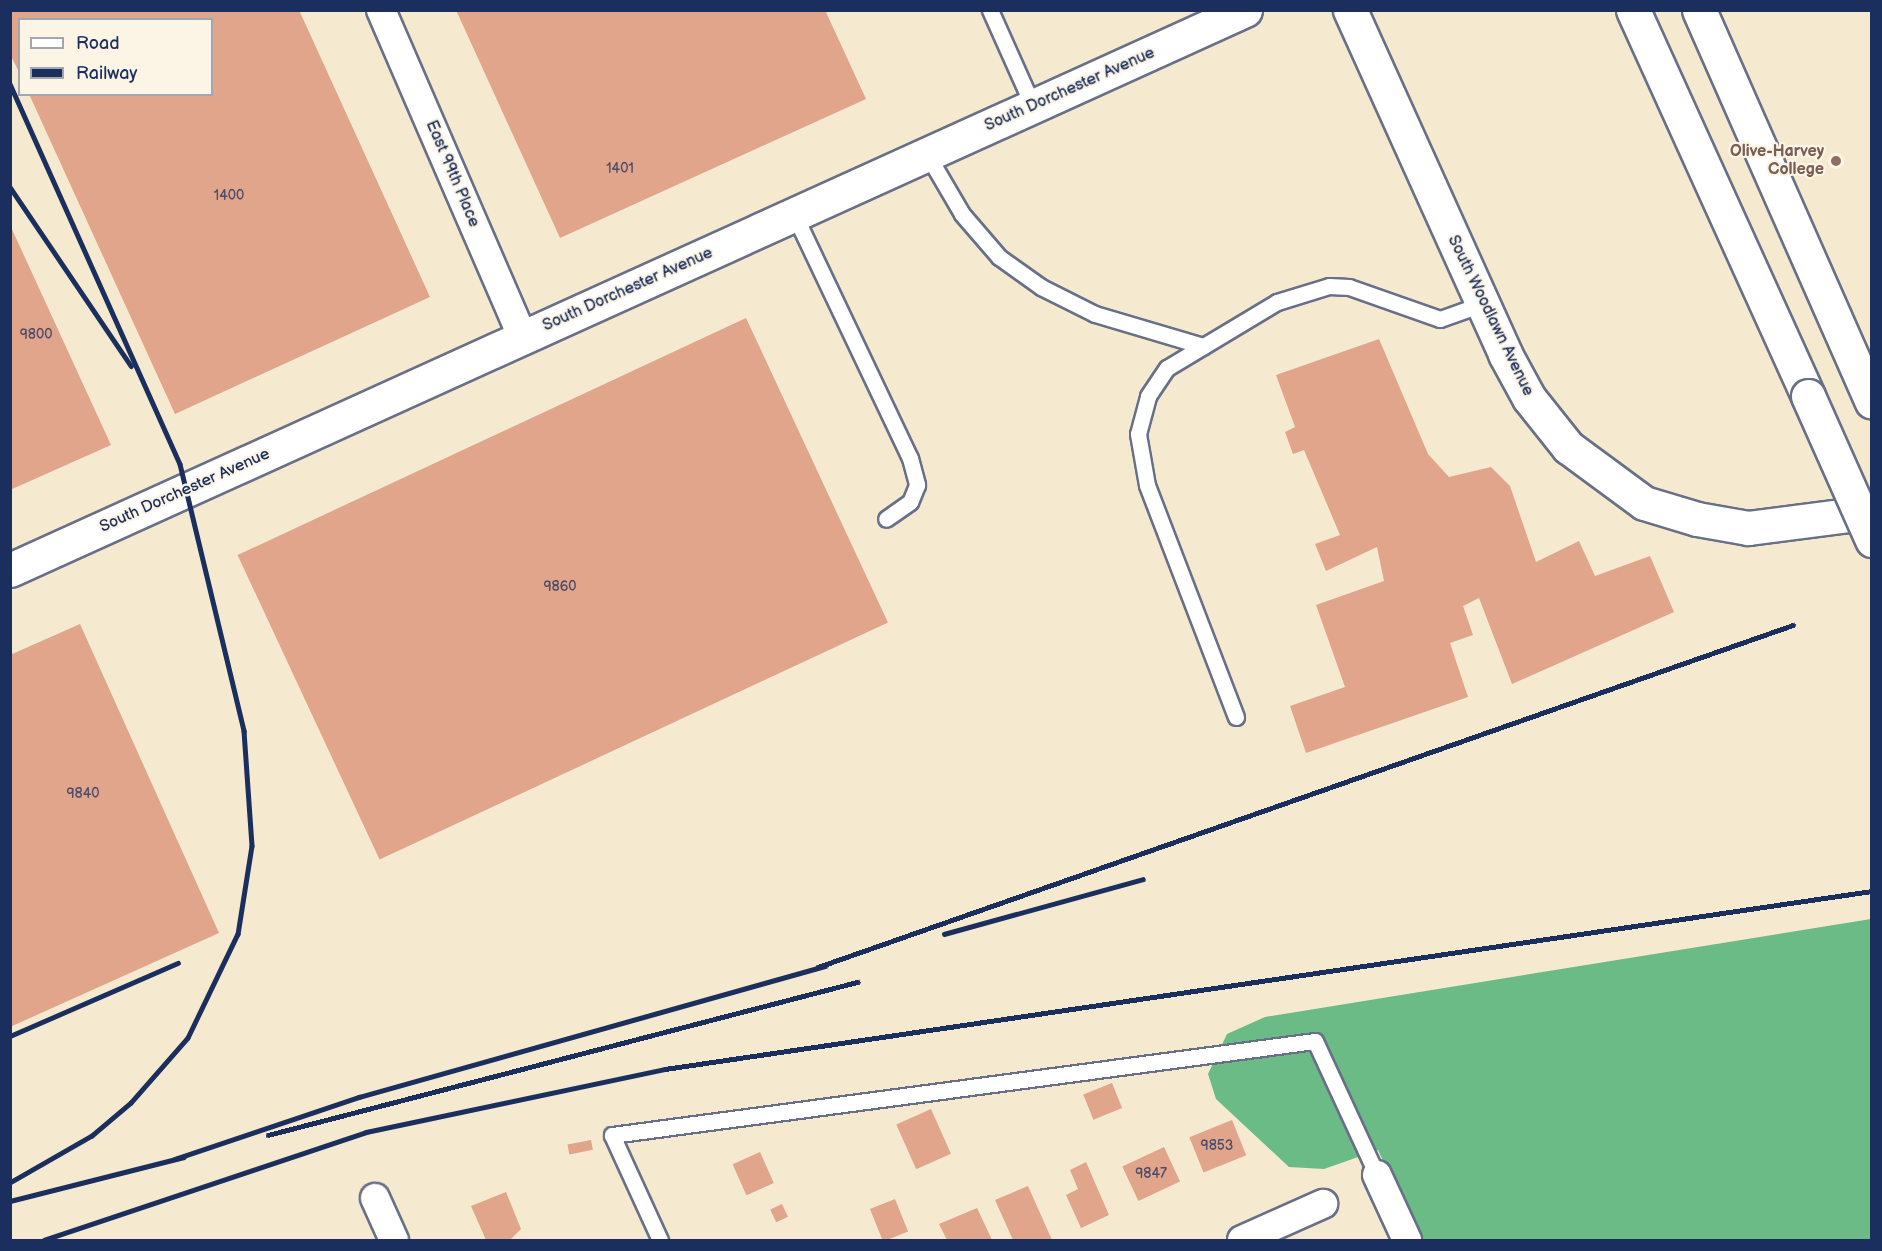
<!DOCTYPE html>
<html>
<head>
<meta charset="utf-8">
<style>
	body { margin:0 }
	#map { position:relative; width:1882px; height:1251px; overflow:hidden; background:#f5e9d0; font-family:"Balsamiq Sans",sans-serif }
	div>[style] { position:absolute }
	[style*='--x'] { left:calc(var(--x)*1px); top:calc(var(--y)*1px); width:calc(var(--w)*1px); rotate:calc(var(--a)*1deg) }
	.forest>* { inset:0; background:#6abb86 }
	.building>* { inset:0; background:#e0a58a; transform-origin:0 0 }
	.roads { filter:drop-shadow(2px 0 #677086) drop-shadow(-2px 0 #677086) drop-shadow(0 2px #677086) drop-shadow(0 -2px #677086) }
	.lane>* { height:15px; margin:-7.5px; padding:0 7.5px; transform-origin:7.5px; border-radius:7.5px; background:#fff }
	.street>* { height:28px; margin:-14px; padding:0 14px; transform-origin:14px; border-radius:14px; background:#fff }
	.secondary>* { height:33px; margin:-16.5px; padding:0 16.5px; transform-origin:16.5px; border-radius:16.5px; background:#fff }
	.highway>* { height:33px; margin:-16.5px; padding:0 16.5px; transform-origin:16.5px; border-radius:16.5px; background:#fff }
	.rail>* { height:4.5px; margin:-2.25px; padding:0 2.25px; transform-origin:2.25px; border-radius:2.25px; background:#1b2f5e }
	.bridges { filter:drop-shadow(2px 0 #677086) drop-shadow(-2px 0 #677086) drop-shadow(0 2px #677086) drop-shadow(0 -2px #677086) }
	.highway-bridge>* { height:33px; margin:-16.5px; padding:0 16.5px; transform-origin:16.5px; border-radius:16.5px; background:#fff }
	.dots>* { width:16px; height:16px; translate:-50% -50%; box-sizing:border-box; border:3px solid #fcf5e5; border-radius:50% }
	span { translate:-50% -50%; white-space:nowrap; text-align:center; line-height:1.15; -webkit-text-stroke:4.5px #fcf5e5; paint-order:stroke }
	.number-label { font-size:14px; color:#4c4c69 }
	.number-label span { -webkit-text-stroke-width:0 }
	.street-label { font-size:16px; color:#1b2f5e }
	.education-label { font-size:16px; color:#785e54; font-weight:700 }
	.right { translate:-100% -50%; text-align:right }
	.frame { position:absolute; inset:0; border:12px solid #1b2f5e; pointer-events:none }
	.legend { position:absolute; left:18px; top:18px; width:195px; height:78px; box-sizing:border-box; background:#fcf5e5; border:2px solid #a2a6af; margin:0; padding:8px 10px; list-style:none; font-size:18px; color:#1b2f5e }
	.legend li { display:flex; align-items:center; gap:12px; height:30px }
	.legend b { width:30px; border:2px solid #a2a6af }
</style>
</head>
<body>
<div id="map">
	<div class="forest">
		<i style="clip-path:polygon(1871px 919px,1871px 1240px,1420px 1240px,1378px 1150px,1324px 1169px,1289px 1167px,1216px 1099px,1208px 1074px,1227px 1034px,1265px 1017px)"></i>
	</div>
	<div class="building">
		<i style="clip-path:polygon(10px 10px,299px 10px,430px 297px,175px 414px,29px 94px,212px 94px,212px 20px,20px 20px,20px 74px,10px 54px)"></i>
		<i style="clip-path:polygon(456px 10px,825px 10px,866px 99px,560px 238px)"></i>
		<i style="clip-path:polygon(10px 225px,111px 445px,10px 490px)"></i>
		<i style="left:746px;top:318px;width:336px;height:561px;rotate:65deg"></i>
		<i style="clip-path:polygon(1379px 339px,1428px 454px,1449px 477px,1491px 467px,1510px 486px,1536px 562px,1579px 541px,1595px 576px,1650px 556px,1674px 612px,1512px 684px,1479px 598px,1463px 606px,1473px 635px,1450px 643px,1468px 697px,1306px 753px,1290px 706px,1345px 687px,1316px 605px,1384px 581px,1377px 547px,1326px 571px,1315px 544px,1340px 535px,1304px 450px,1293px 454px,1285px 432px,1295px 427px,1276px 375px)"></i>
		<i style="clip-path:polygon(80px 624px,219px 933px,10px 1027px,10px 655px)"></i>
		<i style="left:1112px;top:1083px;width:27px;height:31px;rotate:68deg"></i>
		<i style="left:931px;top:1109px;width:49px;height:38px;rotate:66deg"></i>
		<i style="left:1232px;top:1120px;width:38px;height:46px;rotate:68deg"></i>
		<i style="left:591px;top:1140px;width:10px;height:24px;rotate:79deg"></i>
		<i style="left:1164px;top:1147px;width:38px;height:46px;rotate:65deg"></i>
		<i style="left:760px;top:1152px;width:34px;height:30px;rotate:66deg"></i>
		<i style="clip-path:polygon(1086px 1162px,1109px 1215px,1081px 1228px,1066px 1195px,1078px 1189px,1070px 1170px)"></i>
		<i style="clip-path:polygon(1028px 1186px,1052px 1240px,1013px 1240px,995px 1200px)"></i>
		<i style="clip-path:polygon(506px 1192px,521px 1229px,510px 1240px,486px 1240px,471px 1206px)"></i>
		<i style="left:895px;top:1199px;width:35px;height:27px;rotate:68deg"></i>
		<i style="left:782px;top:1204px;width:14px;height:13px;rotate:65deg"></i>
		<i style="clip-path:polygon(977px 1208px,992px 1240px,947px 1240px,939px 1224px)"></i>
	</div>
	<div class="roads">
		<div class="lane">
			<i style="--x:990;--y:10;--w:105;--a:65.9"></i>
			<i style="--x:927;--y:154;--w:69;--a:59.7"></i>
			<i style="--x:962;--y:214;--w:57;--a:49.3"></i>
			<i style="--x:999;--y:257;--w:52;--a:35.5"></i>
			<i style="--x:1041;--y:287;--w:60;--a:26.6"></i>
			<i style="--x:1095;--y:314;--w:113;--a:16.5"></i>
			<i style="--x:794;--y:214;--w:270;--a:64.6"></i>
			<i style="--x:910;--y:458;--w:28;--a:75"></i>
			<i style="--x:917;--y:485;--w:18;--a:112"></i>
			<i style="--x:910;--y:502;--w:29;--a:145"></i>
			<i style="--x:1236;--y:717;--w:248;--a:-111"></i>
			<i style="--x:1147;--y:485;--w:52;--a:-100"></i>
			<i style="--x:1138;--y:434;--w:39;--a:-75"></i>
			<i style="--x:1148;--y:396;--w:34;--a:-56"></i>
			<i style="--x:1167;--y:368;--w:128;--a:-31"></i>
			<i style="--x:1277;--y:302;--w:54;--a:-17.1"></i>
			<i style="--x:1329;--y:286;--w:20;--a:3"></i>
			<i style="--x:1349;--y:287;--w:96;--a:19.4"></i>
			<i style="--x:1440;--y:319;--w:45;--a:-19.7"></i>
			<i style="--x:660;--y:1240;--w:115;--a:-114.6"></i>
			<i style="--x:612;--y:1135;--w:709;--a:-7.62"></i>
			<i style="--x:1315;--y:1041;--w:148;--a:65.2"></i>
		</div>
		<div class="street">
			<i style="--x:381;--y:10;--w:357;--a:66.6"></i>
			<i style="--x:1377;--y:1175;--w:72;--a:65.2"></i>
			<i style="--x:375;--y:1198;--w:46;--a:65.7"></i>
			<i style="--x:1242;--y:1240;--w:89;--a:-24"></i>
		</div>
		<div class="secondary">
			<i style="--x:1350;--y:10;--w:377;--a:65.7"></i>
			<i style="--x:1505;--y:354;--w:50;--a:61.4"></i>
			<i style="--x:1529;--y:398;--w:63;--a:51.5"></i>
			<i style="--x:1568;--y:447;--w:94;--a:36.4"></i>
			<i style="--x:1644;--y:503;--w:55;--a:16.8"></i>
			<i style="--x:1697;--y:519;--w:52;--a:10"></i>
			<i style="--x:1748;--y:528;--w:125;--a:-7.4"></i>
			<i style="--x:10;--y:570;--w:1356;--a:-24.39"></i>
		</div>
		<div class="highway">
			<i style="--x:1633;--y:10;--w:424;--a:65.6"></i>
			<i style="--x:1699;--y:10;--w:428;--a:66.2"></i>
		</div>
	</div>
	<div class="rail">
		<i style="--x:10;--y:84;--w:416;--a:65.9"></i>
		<i style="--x:180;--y:464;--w:275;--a:76.5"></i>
		<i style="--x:244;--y:731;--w:115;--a:86"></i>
		<i style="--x:252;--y:846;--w:89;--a:99"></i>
		<i style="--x:238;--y:934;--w:115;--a:115.7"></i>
		<i style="--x:188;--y:1038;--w:86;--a:131.2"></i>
		<i style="--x:131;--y:1103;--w:51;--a:139.8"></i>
		<i style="--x:92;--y:1136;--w:95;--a:150.2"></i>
		<i style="--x:10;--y:187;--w:216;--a:55.9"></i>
		<i style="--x:944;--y:934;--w:206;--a:-15.4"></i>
		<i style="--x:818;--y:967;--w:1033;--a:-19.33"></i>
		<i style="--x:10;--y:1036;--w:183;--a:-23.5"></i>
		<i style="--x:268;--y:1135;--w:609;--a:-14.56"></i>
		<i style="--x:175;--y:1159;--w:194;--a:-18.6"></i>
		<i style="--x:359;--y:1097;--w:484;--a:-15.7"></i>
		<i style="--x:10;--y:1201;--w:179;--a:-14.2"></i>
		<i style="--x:44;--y:1240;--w:340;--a:-18.5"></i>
		<i style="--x:366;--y:1132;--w:306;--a:-11.9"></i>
		<i style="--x:665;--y:1069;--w:1220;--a:-8.39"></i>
	</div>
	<div class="bridges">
		<div class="highway-bridge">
			<i style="--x:1808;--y:396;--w:158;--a:66"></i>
		</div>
	</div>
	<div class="dots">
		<i style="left:1836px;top:161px;background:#8d6e63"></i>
	</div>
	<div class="number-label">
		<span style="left:620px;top:169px">1401</span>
		<span style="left:229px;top:196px">1400</span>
		<span style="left:36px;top:335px">9800</span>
		<span style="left:560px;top:587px">9860</span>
		<span style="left:83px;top:794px">9840</span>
		<span style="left:1217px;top:1146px">9853</span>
		<span style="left:1151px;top:1174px">9847</span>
	</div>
	<div class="street-label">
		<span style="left:1070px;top:90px;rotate:-24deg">South Dorchester Avenue</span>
		<span style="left:452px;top:174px;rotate:67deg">East 99th Place</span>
		<span style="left:628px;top:290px;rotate:-24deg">South Dorchester Avenue</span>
		<span style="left:1490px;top:316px;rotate:64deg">South Woodlawn Avenue</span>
		<span style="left:185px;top:491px;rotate:-24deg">South Dorchester Avenue</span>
	</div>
	<div class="education-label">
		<span class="right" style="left:1824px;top:161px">Olive-Harvey<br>College</span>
	</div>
	<div class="frame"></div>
	<ul class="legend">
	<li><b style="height:8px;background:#fff"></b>Road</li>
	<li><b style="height:8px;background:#1b2f5e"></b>Railway</li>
	</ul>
</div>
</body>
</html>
